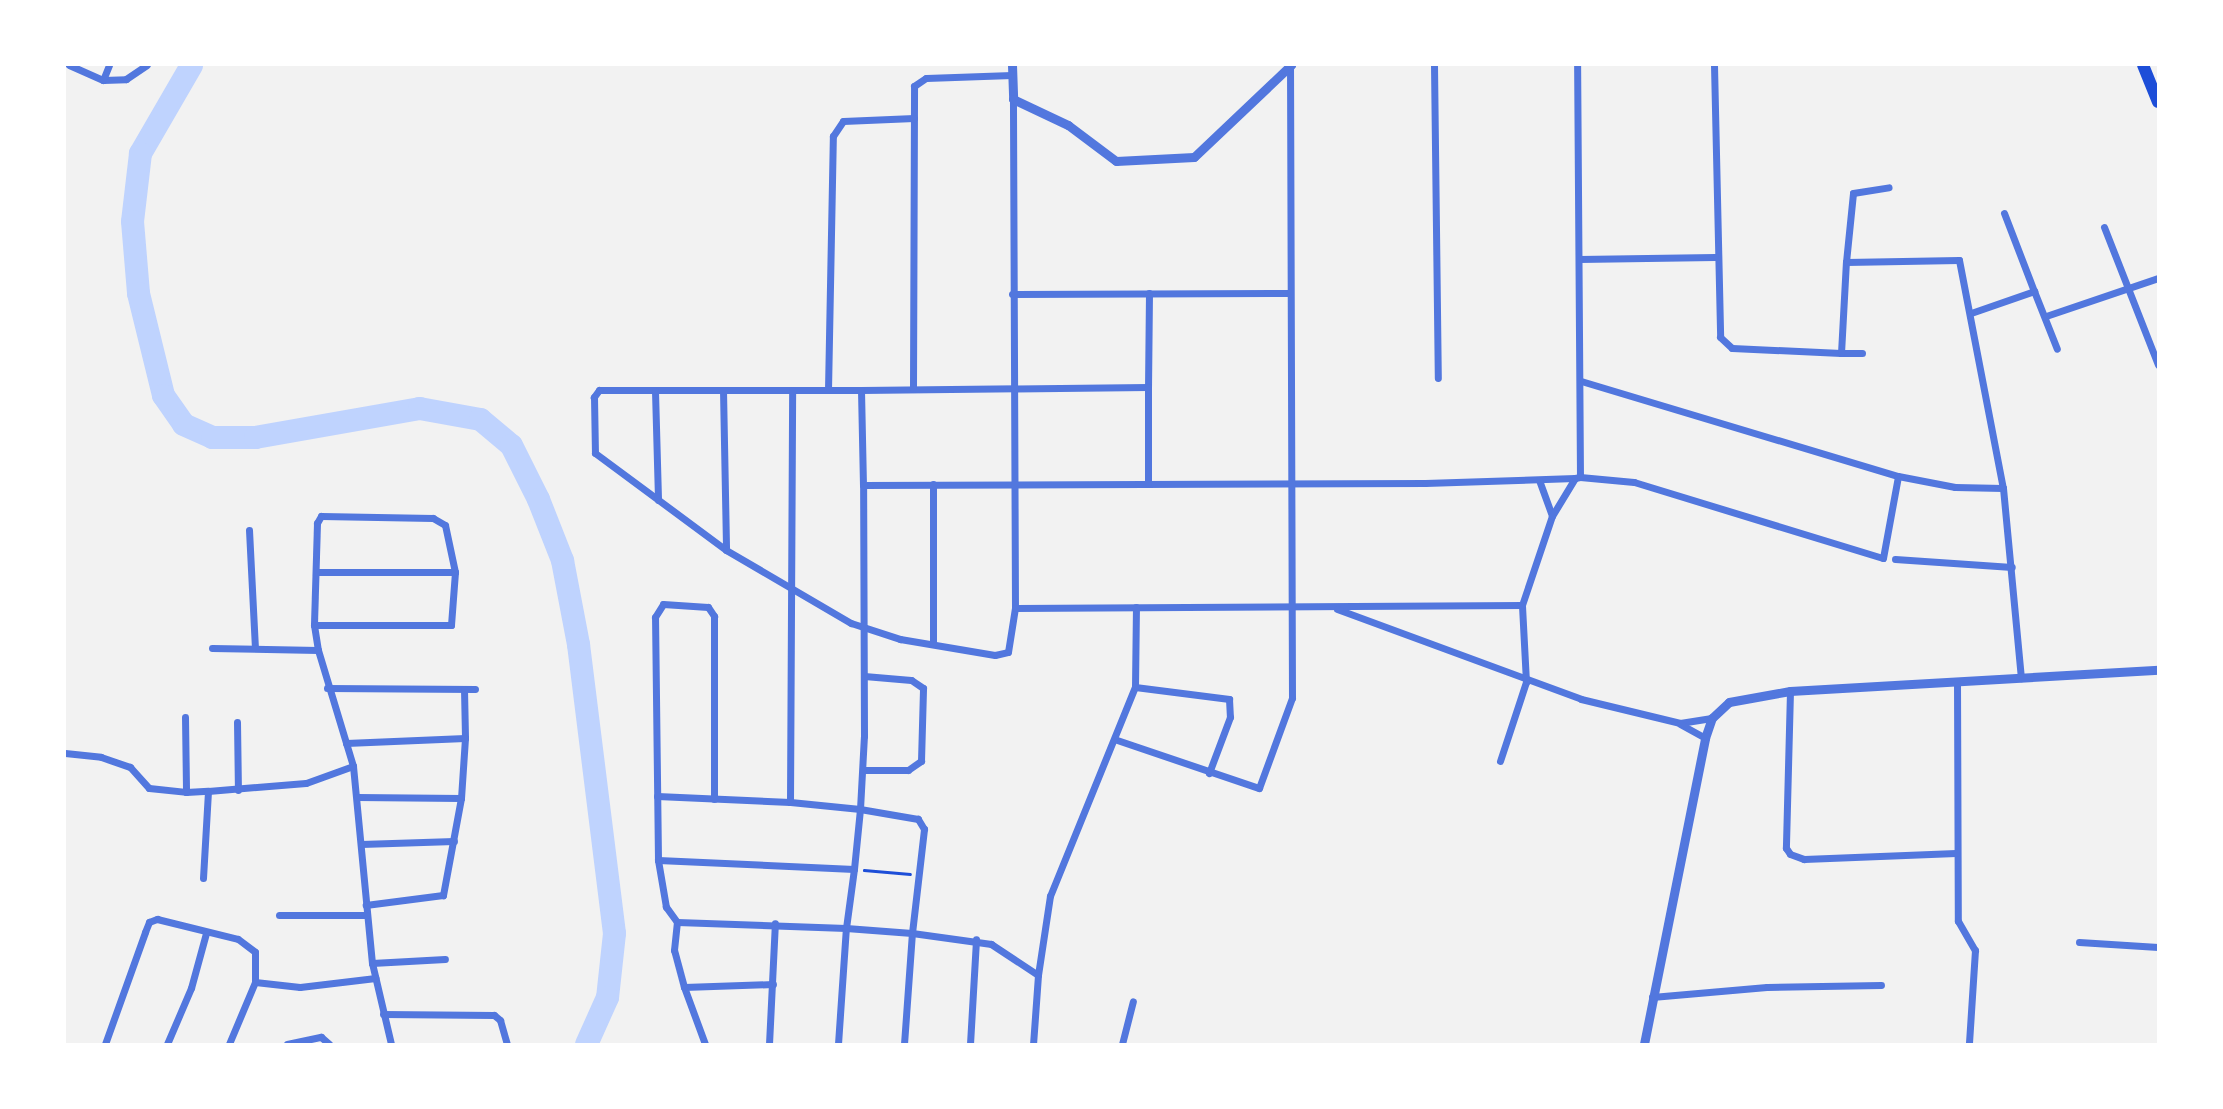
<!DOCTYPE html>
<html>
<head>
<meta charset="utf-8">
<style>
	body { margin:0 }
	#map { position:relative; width:2223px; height:1109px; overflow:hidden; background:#f2f2f2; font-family:Signika,sans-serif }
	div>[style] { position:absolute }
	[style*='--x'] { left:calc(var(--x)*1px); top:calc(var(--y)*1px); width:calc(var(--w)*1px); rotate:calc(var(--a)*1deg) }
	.river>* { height:23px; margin:-11.5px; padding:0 11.5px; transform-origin:11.5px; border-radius:11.5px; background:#bfd3fe }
	.path>* { height:2.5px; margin:-1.25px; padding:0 1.25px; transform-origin:1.25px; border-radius:1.25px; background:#1d4ed8 }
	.minor>* { height:7px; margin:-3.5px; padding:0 3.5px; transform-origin:3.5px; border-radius:3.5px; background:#5277de }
	.tertiary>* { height:9px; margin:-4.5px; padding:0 4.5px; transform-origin:4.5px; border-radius:4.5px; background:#5277de }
	.trunk>* { height:12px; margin:-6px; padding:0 6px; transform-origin:6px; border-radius:6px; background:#1d4ed8 }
	span { translate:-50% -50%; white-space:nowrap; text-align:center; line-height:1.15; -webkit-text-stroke:5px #fff; paint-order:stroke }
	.frame { position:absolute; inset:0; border:66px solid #fff; pointer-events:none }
</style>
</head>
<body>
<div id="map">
	<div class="river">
		<i style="--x:191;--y:65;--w:102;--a:120.1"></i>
		<i style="--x:140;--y:153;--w:68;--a:96.7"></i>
		<i style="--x:132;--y:221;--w:72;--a:85.2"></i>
		<i style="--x:138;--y:293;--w:105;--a:76.2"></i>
		<i style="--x:163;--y:395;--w:35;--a:55"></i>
		<i style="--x:183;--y:424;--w:32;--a:24"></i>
		<i style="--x:212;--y:437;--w:43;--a:0"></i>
		<i style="--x:255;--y:437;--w:167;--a:-10"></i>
		<i style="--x:419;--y:408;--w:62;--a:10.2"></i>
		<i style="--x:480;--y:419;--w:40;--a:40"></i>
		<i style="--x:511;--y:445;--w:60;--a:63.4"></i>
		<i style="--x:538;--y:499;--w:66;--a:68.5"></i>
		<i style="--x:562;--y:560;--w:86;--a:79.2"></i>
		<i style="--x:578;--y:644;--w:291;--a:82.9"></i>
		<i style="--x:614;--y:933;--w:64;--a:96.2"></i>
		<i style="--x:607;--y:997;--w:51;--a:114.1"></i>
	</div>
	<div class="path">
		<i style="--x:864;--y:870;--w:46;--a:5"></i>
	</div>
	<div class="minor">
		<i style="--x:69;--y:65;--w:37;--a:24"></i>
		<i style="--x:103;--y:80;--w:23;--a:-2"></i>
		<i style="--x:126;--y:79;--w:25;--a:-34"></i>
		<i style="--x:1434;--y:65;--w:313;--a:89.3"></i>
		<i style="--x:1714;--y:65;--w:272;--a:88.7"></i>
		<i style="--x:1720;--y:337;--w:16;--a:43"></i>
		<i style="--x:1732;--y:348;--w:109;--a:2.6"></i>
		<i style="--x:103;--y:80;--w:16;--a:-68"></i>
		<i style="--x:2004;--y:213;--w:84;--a:69"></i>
		<i style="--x:2104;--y:227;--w:148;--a:68.6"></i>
		<i style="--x:1579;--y:259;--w:136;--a:-0.8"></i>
		<i style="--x:1846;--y:262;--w:69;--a:-84.2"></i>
		<i style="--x:1853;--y:193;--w:36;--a:-9"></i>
		<i style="--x:1149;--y:293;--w:94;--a:90.6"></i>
		<i style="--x:1148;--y:387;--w:287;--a:179.4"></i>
		<i style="--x:861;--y:390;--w:95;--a:88.8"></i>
		<i style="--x:863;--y:485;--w:562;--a:-0.2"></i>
		<i style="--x:1425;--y:483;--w:150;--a:-1.9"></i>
		<i style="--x:1012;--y:294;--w:278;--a:-0.2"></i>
		<i style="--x:1971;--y:313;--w:67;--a:-19.2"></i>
		<i style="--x:2034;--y:291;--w:62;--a:68.4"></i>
		<i style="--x:2046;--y:316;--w:118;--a:-18.7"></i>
		<i style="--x:1862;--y:353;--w:21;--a:180"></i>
		<i style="--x:1841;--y:353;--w:91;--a:-86.9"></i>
		<i style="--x:1846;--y:262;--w:113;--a:-1"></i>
		<i style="--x:1959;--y:260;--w:232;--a:79.1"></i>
		<i style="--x:2003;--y:488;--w:191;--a:84.6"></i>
		<i style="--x:1581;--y:381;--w:331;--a:16.7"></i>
		<i style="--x:1898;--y:476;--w:58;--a:10.9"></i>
		<i style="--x:1955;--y:487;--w:48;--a:1.2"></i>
		<i style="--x:913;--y:389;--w:303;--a:-89.8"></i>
		<i style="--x:914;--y:86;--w:14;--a:-34"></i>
		<i style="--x:926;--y:78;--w:86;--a:-2"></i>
		<i style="--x:723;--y:390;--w:160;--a:88.9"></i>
		<i style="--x:828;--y:390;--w:254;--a:-88.9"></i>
		<i style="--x:833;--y:136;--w:18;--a:-56"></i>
		<i style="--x:843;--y:121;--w:71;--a:-2.4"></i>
		<i style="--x:861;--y:390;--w:262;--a:180"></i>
		<i style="--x:599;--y:390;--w:9;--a:126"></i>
		<i style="--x:594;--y:397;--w:56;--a:89"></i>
		<i style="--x:595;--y:453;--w:163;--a:36.5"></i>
		<i style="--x:726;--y:550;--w:145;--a:30.3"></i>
		<i style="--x:851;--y:623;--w:52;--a:18.1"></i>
		<i style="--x:900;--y:639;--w:96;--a:9.6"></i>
		<i style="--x:995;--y:655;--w:13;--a:-13"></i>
		<i style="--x:1008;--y:652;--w:45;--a:-81"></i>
		<i style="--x:1015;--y:608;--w:509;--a:-90.23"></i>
		<i style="--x:655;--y:391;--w:109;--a:88.4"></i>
		<i style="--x:1580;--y:477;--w:54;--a:5.3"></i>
		<i style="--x:1634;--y:482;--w:260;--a:17"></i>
		<i style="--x:1883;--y:558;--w:83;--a:-79.6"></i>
		<i style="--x:1539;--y:480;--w:38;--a:70"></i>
		<i style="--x:1148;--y:483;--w:96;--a:-90"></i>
		<i style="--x:933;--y:484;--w:160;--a:90"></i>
		<i style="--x:249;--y:530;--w:117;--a:87.1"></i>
		<i style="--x:1895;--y:559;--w:117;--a:3.9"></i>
		<i style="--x:317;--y:572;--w:138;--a:0"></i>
		<i style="--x:1015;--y:608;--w:507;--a:-0.34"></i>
		<i style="--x:1337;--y:609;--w:260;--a:20.2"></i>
		<i style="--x:1581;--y:699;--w:102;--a:13.6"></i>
		<i style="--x:1680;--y:723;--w:32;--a:-9"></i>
		<i style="--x:314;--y:625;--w:137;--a:0"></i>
		<i style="--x:451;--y:625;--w:53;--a:-85.7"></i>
		<i style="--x:455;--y:572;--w:48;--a:-102"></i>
		<i style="--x:445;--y:525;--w:14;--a:-150"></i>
		<i style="--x:433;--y:518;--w:112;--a:-179"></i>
		<i style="--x:321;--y:516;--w:8;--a:120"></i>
		<i style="--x:317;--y:523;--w:102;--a:91.7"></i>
		<i style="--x:314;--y:625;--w:25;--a:81"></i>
		<i style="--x:318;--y:650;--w:121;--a:73.2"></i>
		<i style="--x:353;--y:766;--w:198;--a:84.5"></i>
		<i style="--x:372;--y:963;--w:83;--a:76.8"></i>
		<i style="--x:212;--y:648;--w:106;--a:1.1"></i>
		<i style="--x:1957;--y:682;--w:239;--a:89.8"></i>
		<i style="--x:1958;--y:921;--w:34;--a:60"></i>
		<i style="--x:1975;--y:950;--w:94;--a:93.7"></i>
		<i style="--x:1135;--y:687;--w:95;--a:7.3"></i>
		<i style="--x:1229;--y:699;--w:18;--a:87"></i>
		<i style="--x:1230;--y:717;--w:60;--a:110.6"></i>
		<i style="--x:327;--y:688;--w:148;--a:0.4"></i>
		<i style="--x:464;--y:689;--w:49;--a:88.8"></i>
		<i style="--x:1790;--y:691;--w:157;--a:91.5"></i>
		<i style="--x:1786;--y:848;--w:7;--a:56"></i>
		<i style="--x:1790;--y:854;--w:15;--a:20"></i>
		<i style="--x:1804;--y:859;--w:152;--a:-2.3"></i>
		<i style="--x:185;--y:717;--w:75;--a:89.2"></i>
		<i style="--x:186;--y:792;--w:22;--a:-3"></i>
		<i style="--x:237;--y:722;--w:68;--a:89.2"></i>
		<i style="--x:1680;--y:724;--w:29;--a:29"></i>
		<i style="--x:1117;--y:740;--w:150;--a:18.7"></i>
		<i style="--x:1259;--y:788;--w:96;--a:-69.9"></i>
		<i style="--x:1292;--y:698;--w:632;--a:-90.18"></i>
		<i style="--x:346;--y:743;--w:119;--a:-2.4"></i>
		<i style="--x:465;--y:738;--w:60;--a:93.8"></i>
		<i style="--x:461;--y:798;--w:99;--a:100.5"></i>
		<i style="--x:443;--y:895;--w:78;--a:172.6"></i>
		<i style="--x:65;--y:753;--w:36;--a:6"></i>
		<i style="--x:101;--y:757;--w:31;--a:19"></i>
		<i style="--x:130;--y:767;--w:28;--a:48"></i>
		<i style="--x:149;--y:788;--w:37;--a:6"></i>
		<i style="--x:1500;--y:761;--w:83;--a:-71.8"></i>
		<i style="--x:1526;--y:682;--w:77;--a:-93"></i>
		<i style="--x:1522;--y:605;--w:94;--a:-71.4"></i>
		<i style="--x:1552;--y:516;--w:44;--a:-58.8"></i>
		<i style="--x:1575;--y:478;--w:5;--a:-11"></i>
		<i style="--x:1580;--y:477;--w:412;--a:-90.4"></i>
		<i style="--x:863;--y:770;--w:45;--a:0"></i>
		<i style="--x:908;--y:770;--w:16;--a:-35"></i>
		<i style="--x:921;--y:761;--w:73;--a:-88.4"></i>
		<i style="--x:923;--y:688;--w:14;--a:-146"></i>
		<i style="--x:911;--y:680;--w:47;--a:-175.1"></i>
		<i style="--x:657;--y:796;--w:133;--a:2.6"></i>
		<i style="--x:790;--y:802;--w:412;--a:-89.7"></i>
		<i style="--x:357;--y:797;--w:104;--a:0.6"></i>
		<i style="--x:361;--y:844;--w:93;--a:-1.8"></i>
		<i style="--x:658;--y:860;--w:196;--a:2.6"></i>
		<i style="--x:854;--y:869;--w:60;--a:-84.3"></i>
		<i style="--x:860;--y:809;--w:70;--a:-174.3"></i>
		<i style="--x:203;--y:878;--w:87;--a:-86.7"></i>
		<i style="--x:208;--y:791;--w:98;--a:-4.7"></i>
		<i style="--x:306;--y:783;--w:50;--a:-19.9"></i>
		<i style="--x:279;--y:915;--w:87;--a:0"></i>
		<i style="--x:677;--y:922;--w:169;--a:2"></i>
		<i style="--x:846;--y:928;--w:60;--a:-82.3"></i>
		<i style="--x:2079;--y:942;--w:79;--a:3.6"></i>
		<i style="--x:372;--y:963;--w:73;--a:-3.1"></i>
		<i style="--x:1038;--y:975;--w:80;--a:-81.4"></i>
		<i style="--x:1050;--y:896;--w:226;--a:-67.9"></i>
		<i style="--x:1135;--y:687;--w:80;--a:-89.3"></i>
		<i style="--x:255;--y:982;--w:45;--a:6.3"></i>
		<i style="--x:300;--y:987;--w:76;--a:-6.8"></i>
		<i style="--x:684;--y:987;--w:89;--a:-1.9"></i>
		<i style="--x:1652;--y:997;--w:115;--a:-5"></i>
		<i style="--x:1767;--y:987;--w:114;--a:-1"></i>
		<i style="--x:383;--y:1014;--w:111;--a:0.5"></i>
		<i style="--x:494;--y:1015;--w:8;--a:40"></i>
		<i style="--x:500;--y:1020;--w:25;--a:74"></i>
		<i style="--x:105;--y:1044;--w:119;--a:-70.3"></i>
		<i style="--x:145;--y:932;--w:11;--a:-68"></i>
		<i style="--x:149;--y:922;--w:9;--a:-21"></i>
		<i style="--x:157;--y:919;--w:83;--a:13.9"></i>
		<i style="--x:238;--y:939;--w:21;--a:37"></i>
		<i style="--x:255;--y:952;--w:30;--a:90"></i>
		<i style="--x:255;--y:982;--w:67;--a:112.8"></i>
		<i style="--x:167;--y:1044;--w:61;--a:-66.8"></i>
		<i style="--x:191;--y:988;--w:57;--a:-74.7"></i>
		<i style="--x:287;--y:1044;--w:35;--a:-12"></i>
		<i style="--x:321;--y:1037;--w:11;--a:41"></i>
		<i style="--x:705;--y:1044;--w:61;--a:-110.2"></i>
		<i style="--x:684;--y:987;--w:38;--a:-105"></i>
		<i style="--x:674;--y:950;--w:28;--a:-84"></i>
		<i style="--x:677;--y:922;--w:19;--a:-126"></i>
		<i style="--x:666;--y:907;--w:48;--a:-99.7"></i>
		<i style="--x:658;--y:860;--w:243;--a:-90.7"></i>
		<i style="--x:655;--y:617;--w:15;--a:-58"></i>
		<i style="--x:663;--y:604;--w:45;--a:3.8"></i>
		<i style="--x:708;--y:607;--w:11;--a:56"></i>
		<i style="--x:714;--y:616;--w:183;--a:90"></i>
		<i style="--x:769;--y:1044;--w:121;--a:-87.2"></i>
		<i style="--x:838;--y:1044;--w:116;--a:-86.1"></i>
		<i style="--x:846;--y:928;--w:66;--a:4.3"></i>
		<i style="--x:912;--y:933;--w:105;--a:-83.4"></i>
		<i style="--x:924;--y:829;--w:12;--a:-121"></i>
		<i style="--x:918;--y:819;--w:59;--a:-170.2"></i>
		<i style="--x:860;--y:809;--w:73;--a:-86.9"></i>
		<i style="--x:864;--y:736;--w:251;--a:-90.2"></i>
		<i style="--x:904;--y:1044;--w:111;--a:-85.9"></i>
		<i style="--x:912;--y:933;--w:80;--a:7.9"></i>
		<i style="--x:991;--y:944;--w:56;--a:33.4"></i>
		<i style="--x:1038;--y:975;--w:69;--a:94.1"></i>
		<i style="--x:970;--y:1044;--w:105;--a:-86.7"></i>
		<i style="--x:1122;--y:1044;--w:44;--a:-75.7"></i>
	</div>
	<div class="tertiary">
		<i style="--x:1012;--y:65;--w:34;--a:88"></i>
		<i style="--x:1013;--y:99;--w:61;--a:25.3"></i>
		<i style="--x:1068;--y:125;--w:60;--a:36.9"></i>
		<i style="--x:1116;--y:161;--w:78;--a:-2.9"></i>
		<i style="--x:1194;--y:157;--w:134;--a:-43.5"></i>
		<i style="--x:1644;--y:1044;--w:312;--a:-78.7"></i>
		<i style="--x:1705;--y:738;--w:21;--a:-71"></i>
		<i style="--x:1712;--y:718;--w:23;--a:-43"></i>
		<i style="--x:1729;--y:702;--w:62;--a:-10.2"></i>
		<i style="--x:1790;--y:691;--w:369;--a:-3.3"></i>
	</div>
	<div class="trunk">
		<i style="--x:2143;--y:65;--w:40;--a:68"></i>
	</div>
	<div class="frame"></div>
</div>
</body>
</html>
